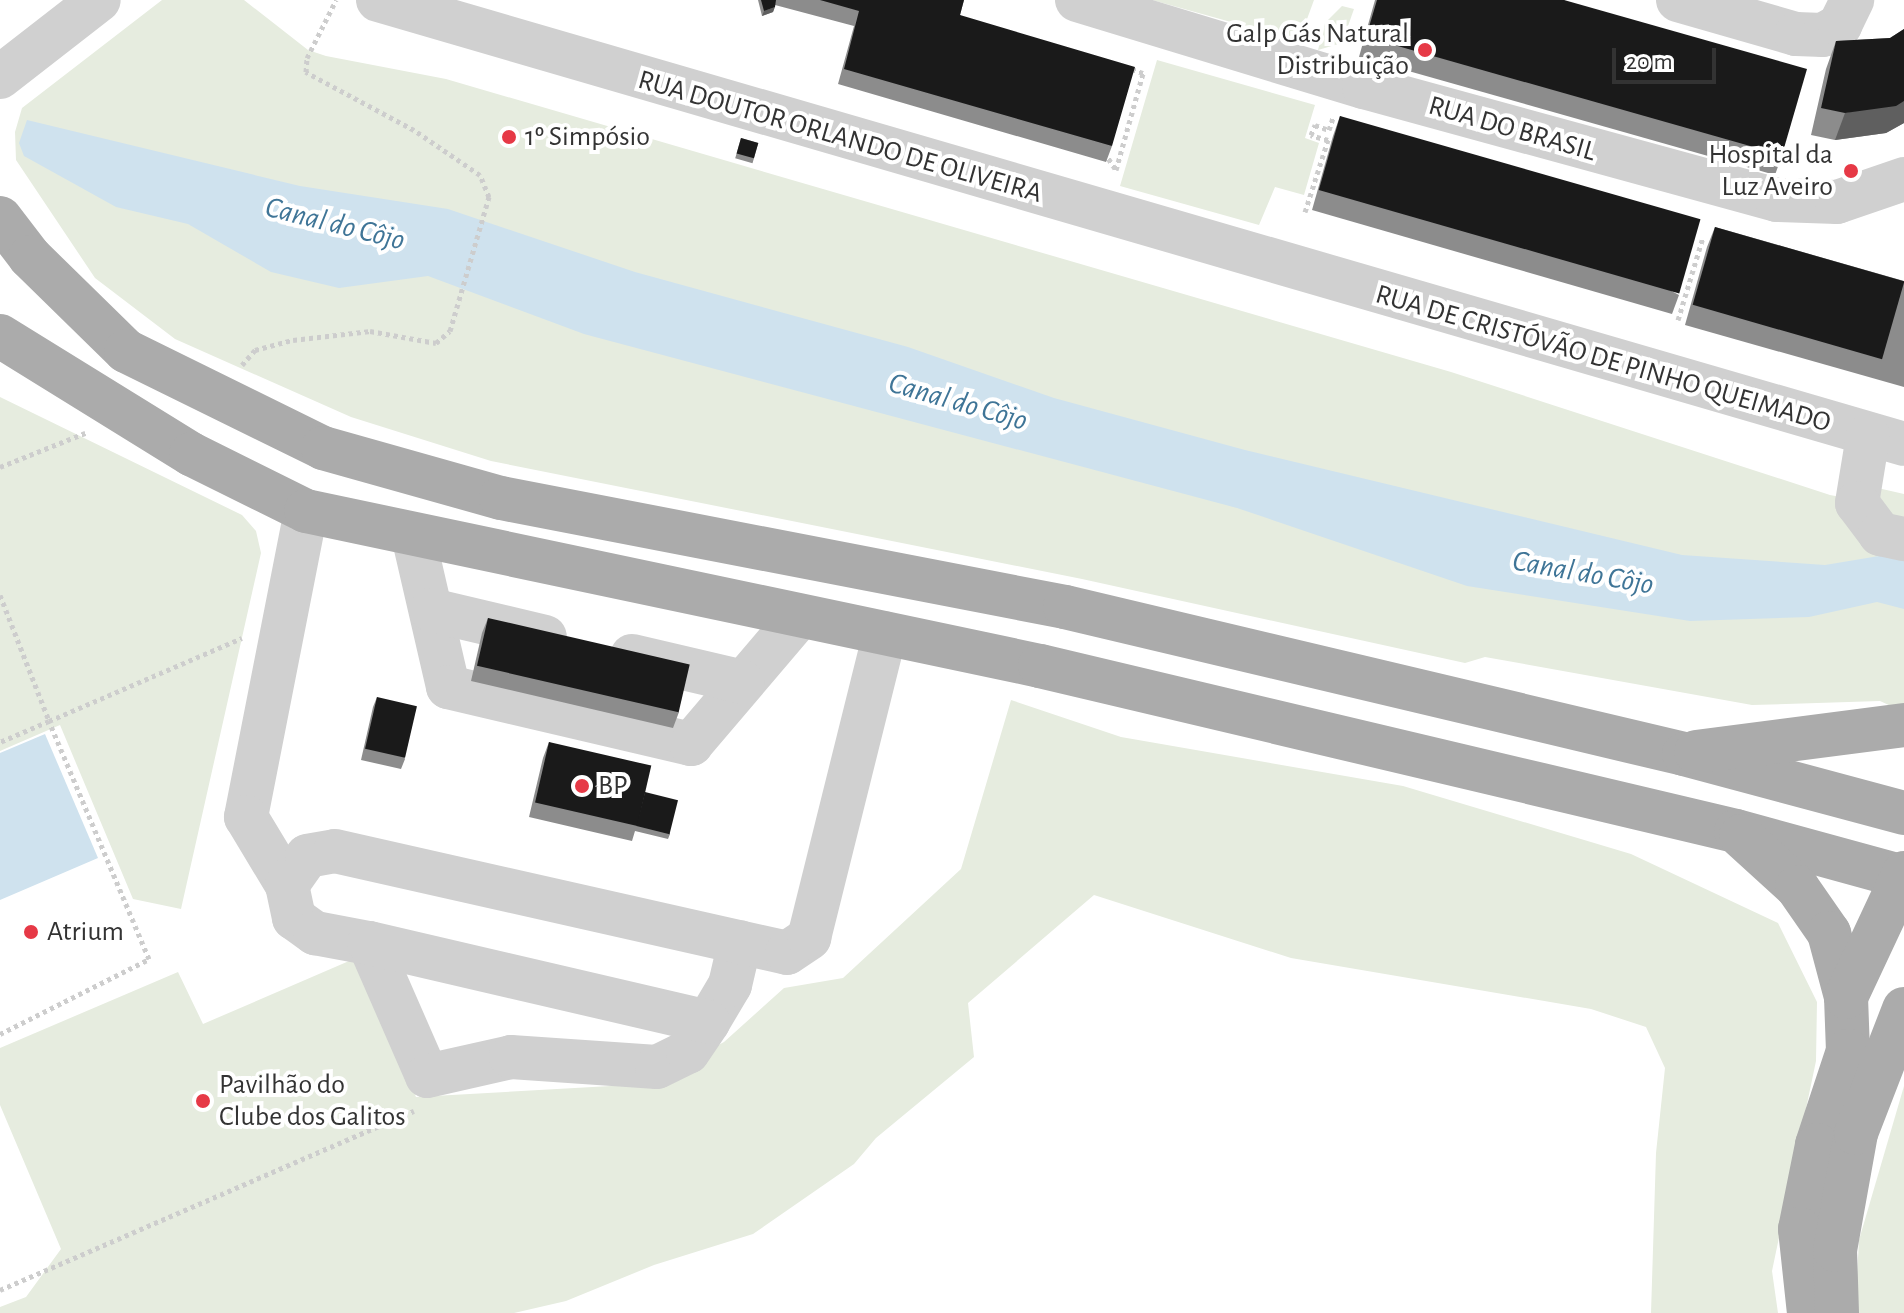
<!DOCTYPE html>
<html>
<head>
<meta charset="utf-8">
<style>
	body { margin:0 }
	#map { position:relative; width:1904px; height:1313px; overflow:hidden; background:#fff; font-family:"Alegreya Sans",sans-serif }
	div>[style] { position:absolute }
	[style*='--x'] { left:calc(var(--x)*1px); top:calc(var(--y)*1px); width:calc(var(--w)*1px); rotate:calc(var(--a)*1deg) }
	.green>* { inset:0; background:#e6ecdf }
	.water>* { inset:0; background:#cfe2ee }
	.path>* { height:5px; margin-top:-2.5px; transform-origin:0; background:repeating-linear-gradient(90deg,#cdcdcd 0 4px,transparent 0 8px) }
	.minor>* { height:44px; margin:-22px; padding:0 22px; transform-origin:22px; border-radius:22px; background:#d0d0d0 }
	.major>* { height:44px; margin:-22px; padding:0 22px; transform-origin:22px; border-radius:22px; background:#ababab }
	.wall>* { inset:0; background:#8c8c8c; transform-origin:0 0 }
	.shaded-wall>* { inset:0; background:#5f5f5f }
	.building>* { inset:0; background:#1a1a1a; transform-origin:0 0 }
	.dots>* { width:22px; height:22px; translate:-50% -50%; box-sizing:border-box; border:4px solid #fff; border-radius:50% }
	span { translate:-50% -50%; white-space:nowrap; text-align:center; line-height:1.15; -webkit-text-stroke:8px #fff; paint-order:stroke }
	.poi-label { font-size:28px; color:#333 }
	.right { translate:-100% -50%; text-align:right }
	.left { translate:0 -50%; text-align:left }
	.street-label { font-size:28px; color:#333 }
	.water-label { font-size:30px; color:#3f7597; font-style:italic }
	.scale { position:absolute; left:1612px; top:48px; width:104px; height:36px; box-sizing:border-box; border:4px solid #333; border-top:0; padding-left:10px; font-size:24px; line-height:28px; white-space:nowrap; color:#333; -webkit-text-stroke:6px #fff; paint-order:stroke }
</style>
</head>
<body>
<div id="map">
	<div class="green">
		<i style="clip-path:polygon(162px 0,244px 0,308px 50px,326px 56px,446px 79px,1451px 372px,1830px 495px,1862px 501px,1869px 486px,1904px 494px,1904px 712px,1880px 701px,1752px 705px,1485px 657px,1465px 663px,1082px 579px,491px 461px,351px 417px,175px 339px,95px 278px,16px 160px,15px 132px,22px 108px)"></i>
		<i style="clip-path:polygon(1152px 0,1314px 0,1299px 41px)"></i>
		<i style="clip-path:polygon(1342px 6px,1354px 9px,1342px 43px,1318px 50px,1325px 23px)"></i>
		<i style="clip-path:polygon(1157px 60px,1315px 105px,1305px 138px,1319px 143px,1304px 195px,1275px 187px,1259px 225px,1120px 186px)"></i>
		<i style="clip-path:polygon(0 397px,242px 515px,256px 531px,261px 553px,181px 909px,133px 899px,60px 725px,0 751px)"></i>
		<i style="clip-path:polygon(1011px 700px,1121px 737px,1403px 786px,1631px 854px,1778px 923px,1817px 1002px,1816px 1061px,1772px 1271px,1778px 1313px,1651px 1313px,1656px 1153px,1665px 1068px,1646px 1027px,1591px 1009px,1291px 958px,1094px 895px,968px 1003px,974px 1057px,876px 1138px,854px 1164px,753px 1234px,654px 1265px,566px 1301px,514px 1313px,0 1313px,0 1307px,26px 1297px,61px 1249px,0 1105px,0 1048px,178px 972px,203px 1024px,356px 958px,416px 1097px,646px 1084px,724px 1042px,784px 988px,843px 978px,961px 869px)"></i>
		<i style="clip-path:polygon(1904px 1086px,1904px 1313px,1855px 1313px,1859px 1240px)"></i>
	</div>
	<div class="water">
		<i style="clip-path:polygon(27px 120px,300px 186px,448px 209px,635px 272px,908px 347px,1054px 398px,1245px 450px,1682px 555px,1825px 565px,1891px 554px,1904px 559px,1904px 609px,1877px 602px,1809px 617px,1690px 621px,1467px 586px,1237px 508px,584px 334px,428px 276px,339px 288px,271px 272px,188px 224px,116px 207px,24px 156px,19px 143px)"></i>
		<i style="clip-path:polygon(45px 734px,98px 858px,0 900px,0 753px)"></i>
	</div>
	<div class="path">
		<i style="--x:1104;--y:152;--w:22;--a:56"></i>
		<i style="--x:1116;--y:170;--w:101;--a:-74.4"></i>
		<i style="--x:1143;--y:73;--w:15;--a:-160"></i>
		<i style="--x:1305;--y:212;--w:76;--a:-72.3"></i>
		<i style="--x:1328;--y:140;--w:18;--a:-164"></i>
		<i style="--x:1311;--y:135;--w:11;--a:-68"></i>
		<i style="--x:1315;--y:125;--w:15;--a:20"></i>
		<i style="--x:1329;--y:130;--w:13;--a:-72"></i>
		<i style="--x:1678;--y:320;--w:87;--a:-73.2"></i>
		<i style="--x:242;--y:365;--w:20;--a:-49"></i>
		<i style="--x:255;--y:350;--w:39;--a:-15"></i>
		<i style="--x:293;--y:340;--w:78;--a:-6.7"></i>
		<i style="--x:370;--y:331;--w:67;--a:10.3"></i>
		<i style="--x:436;--y:343;--w:18;--a:-41"></i>
		<i style="--x:450;--y:331;--w:140;--a:-73.8"></i>
		<i style="--x:489;--y:197;--w:24;--a:-112"></i>
		<i style="--x:480;--y:175;--w:80;--a:-145.7"></i>
		<i style="--x:414;--y:130;--w:123;--a:-151.8"></i>
		<i style="--x:306;--y:72;--w:14;--a:-86"></i>
		<i style="--x:307;--y:58;--w:65;--a:-63.4"></i>
		<i style="--x:0;--y:467;--w:92;--a:-21.8"></i>
		<i style="--x:0;--y:595;--w:135;--a:68.7"></i>
		<i style="--x:49;--y:721;--w:53;--a:156.8"></i>
		<i style="--x:0;--y:1034;--w:167;--a:-26.7"></i>
		<i style="--x:149;--y:959;--w:258;--a:-112.8"></i>
		<i style="--x:49;--y:721;--w:210;--a:-23.3"></i>
		<i style="--x:0;--y:1290;--w:451;--a:-23.4"></i>
	</div>
	<div class="minor">
		<i style="--x:378;--y:0;--w:1589;--a:16.22"></i>
		<i style="--x:1077;--y:0;--w:300;--a:16.9"></i>
		<i style="--x:1364;--y:87;--w:428;--a:15.3"></i>
		<i style="--x:1777;--y:200;--w:60;--a:1.9"></i>
		<i style="--x:1837;--y:202;--w:71;--a:-18.9"></i>
		<i style="--x:1678;--y:0;--w:123;--a:16.1"></i>
		<i style="--x:1796;--y:34;--w:27;--a:2"></i>
		<i style="--x:1823;--y:35;--w:20;--a:-30"></i>
		<i style="--x:1840;--y:25;--w:28;--a:-64"></i>
		<i style="--x:0;--y:77;--w:125;--a:-37.9"></i>
		<i style="--x:1868;--y:436;--w:68;--a:99.3"></i>
		<i style="--x:1857;--y:503;--w:39;--a:53"></i>
		<i style="--x:1880;--y:534;--w:25;--a:12"></i>
		<i style="--x:306;--y:511;--w:312;--a:101.1"></i>
		<i style="--x:246;--y:817;--w:79;--a:58.9"></i>
		<i style="--x:287;--y:885;--w:34;--a:78"></i>
		<i style="--x:294;--y:918;--w:26;--a:36"></i>
		<i style="--x:315;--y:933;--w:55;--a:10.5"></i>
		<i style="--x:369;--y:943;--w:145;--a:66.4"></i>
		<i style="--x:427;--y:1076;--w:86;--a:-12.7"></i>
		<i style="--x:511;--y:1057;--w:146;--a:3.9"></i>
		<i style="--x:657;--y:1067;--w:34;--a:-26"></i>
		<i style="--x:688;--y:1052;--w:36;--a:-56"></i>
		<i style="--x:708;--y:1022;--w:43;--a:-59.3"></i>
		<i style="--x:730;--y:985;--w:44;--a:-76.9"></i>
		<i style="--x:413;--y:535;--w:156;--a:77"></i>
		<i style="--x:448;--y:687;--w:250;--a:13.2"></i>
		<i style="--x:691;--y:744;--w:168;--a:-49.6"></i>
		<i style="--x:431;--y:610;--w:117;--a:13.3"></i>
		<i style="--x:632;--y:656;--w:114;--a:13.2"></i>
		<i style="--x:287;--y:885;--w:35;--a:-55"></i>
		<i style="--x:307;--y:856;--w:28;--a:-10"></i>
		<i style="--x:335;--y:851;--w:463;--a:12.7"></i>
		<i style="--x:787;--y:953;--w:27;--a:-34"></i>
		<i style="--x:809;--y:938;--w:314;--a:-76"></i>
		<i style="--x:369;--y:943;--w:348;--a:13.1"></i>
	</div>
	<div class="major">
		<i style="--x:0;--y:218;--w:49;--a:52.4"></i>
		<i style="--x:30;--y:257;--w:134;--a:44.4"></i>
		<i style="--x:126;--y:351;--w:220;--a:26.2"></i>
		<i style="--x:323;--y:448;--w:185;--a:15.7"></i>
		<i style="--x:501;--y:498;--w:574;--a:10.94"></i>
		<i style="--x:1065;--y:607;--w:636;--a:13.36"></i>
		<i style="--x:1684;--y:754;--w:228;--a:15"></i>
		<i style="--x:0;--y:336;--w:225;--a:31.7"></i>
		<i style="--x:191;--y:454;--w:128;--a:26.4"></i>
		<i style="--x:306;--y:511;--w:750;--a:11.92"></i>
		<i style="--x:1040;--y:666;--w:715;--a:13.34"></i>
		<i style="--x:1736;--y:831;--w:174;--a:15.3"></i>
		<i style="--x:1696;--y:752;--w:210;--a:-7.4"></i>
		<i style="--x:1741;--y:836;--w:76;--a:42.3"></i>
		<i style="--x:1797;--y:887;--w:56;--a:55.2"></i>
		<i style="--x:1829;--y:933;--w:66;--a:75.1"></i>
		<i style="--x:1846;--y:997;--w:54;--a:87.9"></i>
		<i style="--x:1848;--y:1051;--w:99;--a:108.3"></i>
		<i style="--x:1817;--y:1145;--w:86;--a:101.4"></i>
		<i style="--x:1800;--y:1229;--w:84;--a:83.9"></i>
		<i style="--x:1846;--y:997;--w:137;--a:-64.9"></i>
		<i style="--x:1837;--y:1313;--w:63;--a:-91.8"></i>
		<i style="--x:1835;--y:1250;--w:119;--a:-79.8"></i>
		<i style="--x:1856;--y:1133;--w:133;--a:-68.8"></i>
	</div>
	<div class="wall">
		<i style="clip-path:polygon(758px 0,964px 0,960px 15px,1112px 146px,1106px 162px,838px 84px,854px 26px,775px 5px,773px 12px,762px 16px)"></i>
		<i style="clip-path:polygon(1375px 0,1564px 0,1782px 155px,1775px 175px,1359px 57px)"></i>
		<i style="clip-path:polygon(1904px 29px,1904px 123px,1886px 133px,1835px 140px,1811px 135px,1826px 69px,1836px 41px,1890px 38px)"></i>
		<i style="clip-path:polygon(1340px 116px,1679px 295px,1672px 314px,1312px 210px,1333px 136px)"></i>
		<i style="left:741px;top:138px;width:18px;height:21px;rotate:16deg"></i>
		<i style="clip-path:polygon(1715px 227px,1904px 281px,1904px 387px,1685px 325px,1707px 247px)"></i>
		<i style="clip-path:polygon(488px 618px,679px 712px,673px 728px,471px 681px,482px 633px)"></i>
		<i style="clip-path:polygon(377px 697px,405px 759px,401px 769px,361px 760px,373px 707px)"></i>
		<i style="clip-path:polygon(549px 742px,645px 792px,670px 834px,668px 839px,635px 831px,632px 841px,529px 817px,543px 758px)"></i>
	</div>
	<div class="shaded-wall">
		<i style="clip-path:polygon(775px 7px,773px 12px,762px 16px,764px 11px)"></i>
		<i style="clip-path:polygon(1904px 101px,1904px 123px,1886px 133px,1835px 140px,1845px 113px)"></i>
	</div>
	<div class="building">
		<i style="clip-path:polygon(761px 0,776px 0,775px 7px,764px 11px)"></i>
		<i style="clip-path:polygon(820px 0,964px 0,960px 15px,1135px 67px,1112px 146px,844px 69px,859px 11px)"></i>
		<i style="clip-path:polygon(1377px 0,1564px 0,1807px 69px,1782px 155px,1366px 37px)"></i>
		<i style="clip-path:polygon(1904px 29px,1904px 101px,1896px 106px,1845px 113px,1821px 108px,1836px 41px,1890px 38px)"></i>
		<i style="left:1340px;top:116px;width:375px;height:77px;rotate:16deg"></i>
		<i style="left:741px;top:138px;width:18px;height:16px;rotate:16deg"></i>
		<i style="left:1715px;top:227px;width:197px;height:81px;rotate:16deg"></i>
		<i style="left:488px;top:618px;width:207px;height:49px;rotate:13deg"></i>
		<i style="left:377px;top:697px;width:41px;height:53px;rotate:13deg"></i>
		<i style="left:549px;top:742px;width:105px;height:62px;rotate:13deg"></i>
		<i style="left:645px;top:792px;width:34px;height:35px;rotate:14deg"></i>
	</div>
	<div class="dots">
		<i style="left:1425px;top:50px;background:#e63946"></i>
		<i style="left:509px;top:137px;background:#e63946"></i>
		<i style="left:1851px;top:171px;background:#e63946"></i>
		<i style="left:582px;top:786px;background:#e63946"></i>
		<i style="left:31px;top:932px;background:#e63946"></i>
		<i style="left:203px;top:1101px;background:#e63946"></i>
	</div>
	<div class="poi-label">
		<span class="right" style="left:1409px;top:50px">Galp Gás Natural<br>Distribuição</span>
		<span class="left" style="left:525px;top:137px">1º Simpósio</span>
		<span class="right" style="left:1833px;top:171px">Hospital da<br>Luz Aveiro</span>
		<span class="left" style="left:598px;top:786px">BP</span>
		<span class="left" style="left:47px;top:932px">Atrium</span>
		<span class="left" style="left:219px;top:1101px">Pavilhão do<br>Clube dos Galitos</span>
	</div>
	<div class="street-label">
		<span style="left:1512px;top:129px;rotate:16deg">RUA DO BRASIL</span>
		<span style="left:840px;top:137px;rotate:16deg">RUA DOUTOR ORLANDO DE OLIVEIRA</span>
		<span style="left:1603px;top:359px;rotate:16deg">RUA DE CRISTÓVÃO DE PINHO QUEIMADO</span>
	</div>
	<div class="water-label">
		<span style="left:335px;top:224px;rotate:14deg">Canal do Côjo</span>
		<span style="left:958px;top:402px;rotate:16deg">Canal do Côjo</span>
		<span style="left:1583px;top:573px;rotate:10deg">Canal do Côjo</span>
	</div>
	<div class="scale">20 m</div>
</div>
</body>
</html>
